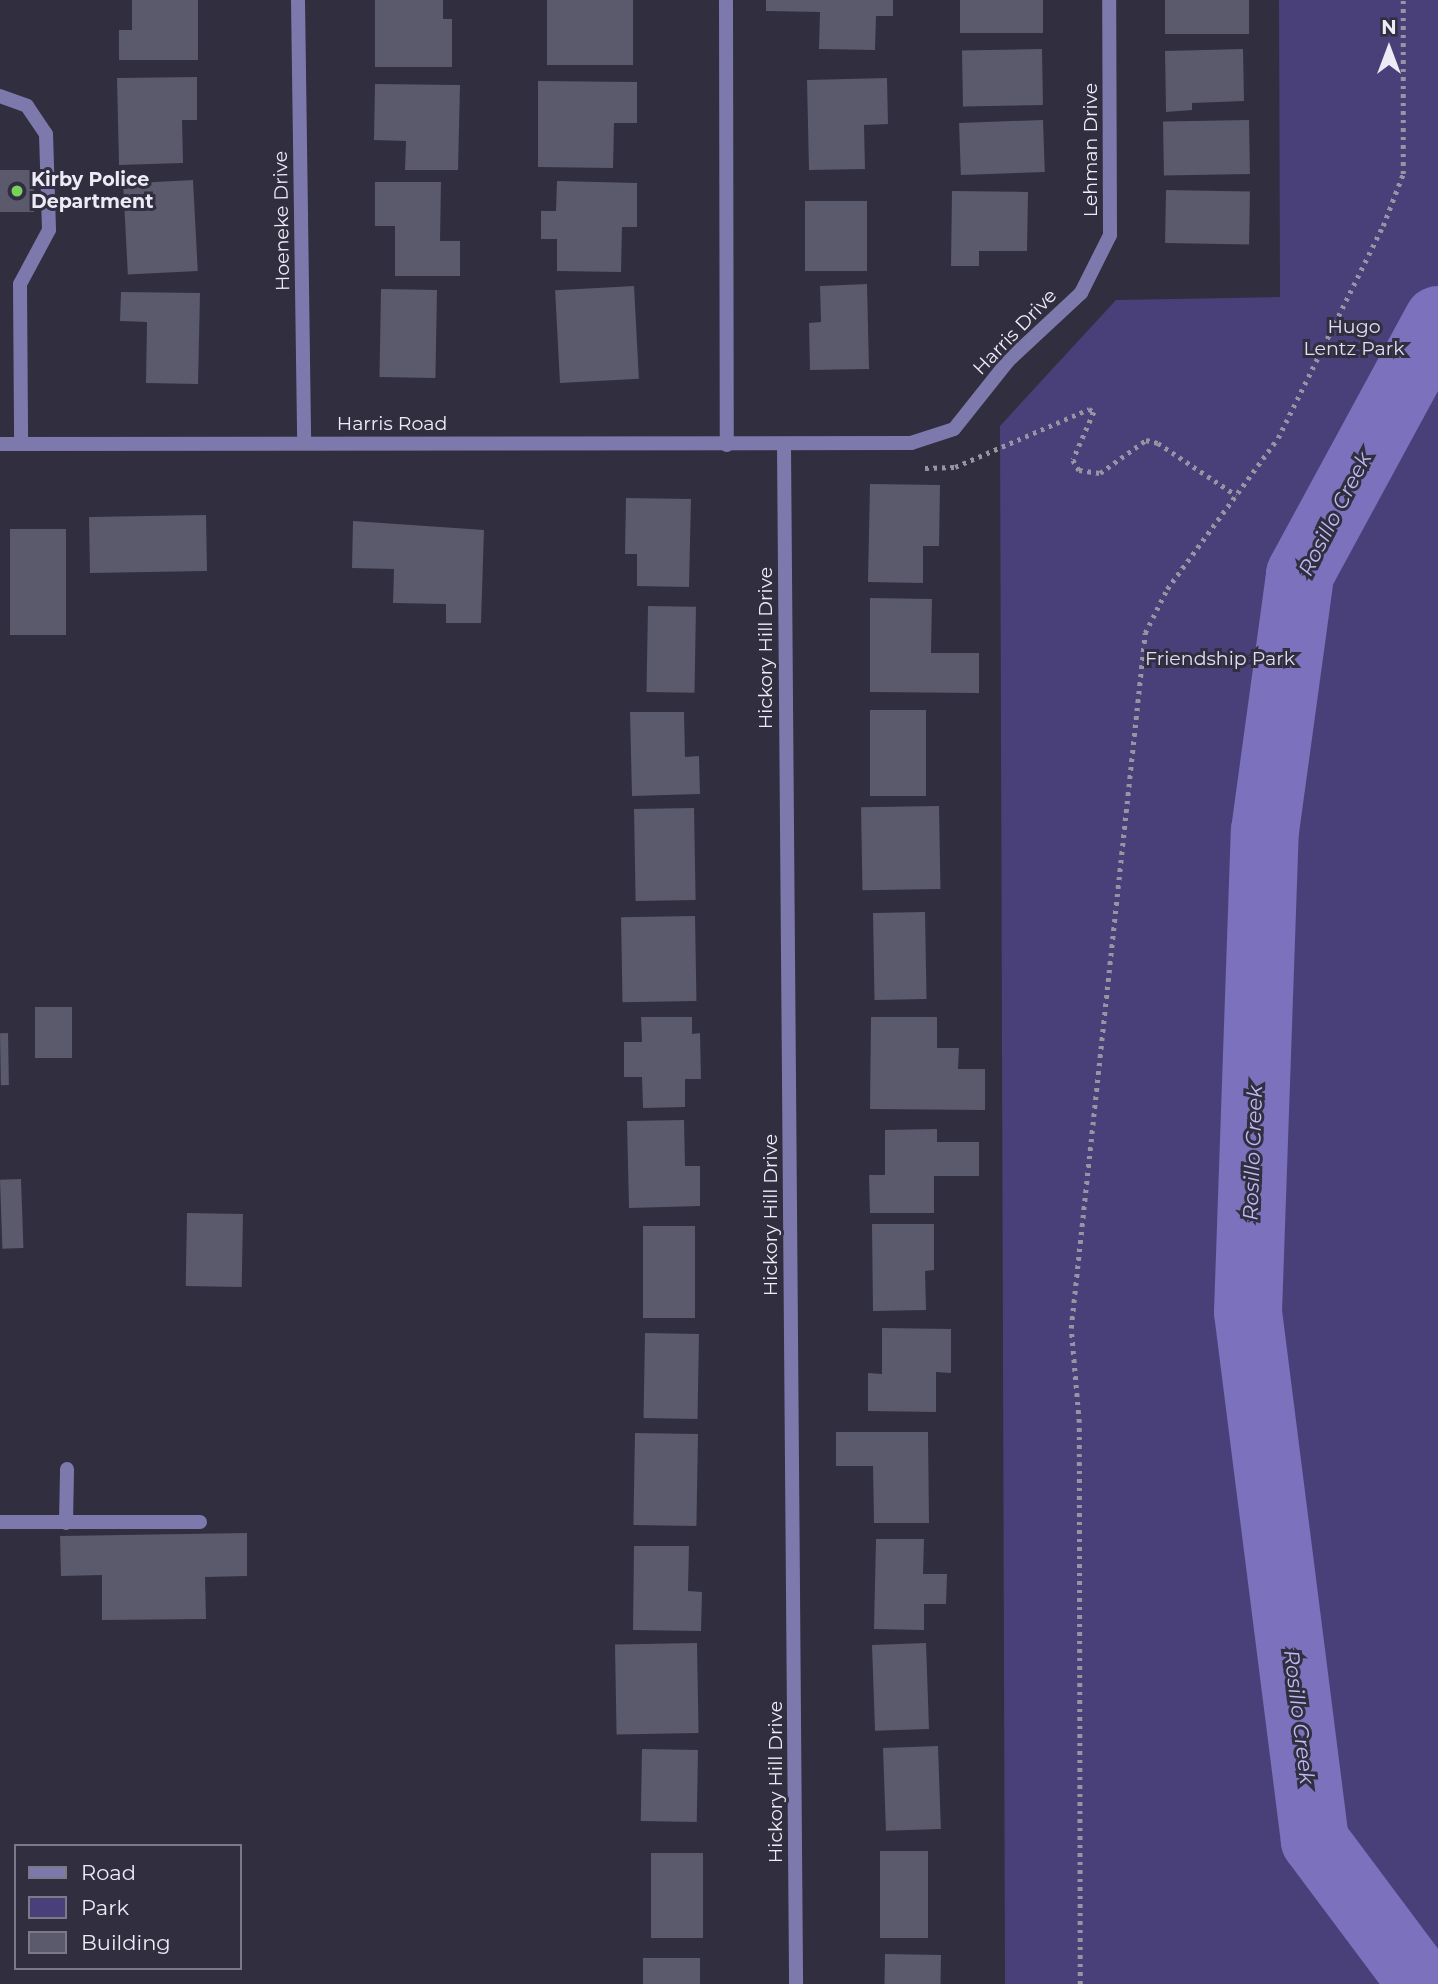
<!DOCTYPE html>
<html>
<head>
<meta charset="utf-8">
<style>
	body { margin:0 }
	#map { position:relative; width:1438px; height:1984px; overflow:hidden; background:#302e3f; font-family:Montserrat,sans-serif }
	div>[style] { position:absolute }
	[style*='--x'] { left:calc(var(--x)*1px); top:calc(var(--y)*1px); width:calc(var(--w)*1px); rotate:calc(var(--a)*1deg) }
	.green>* { inset:0; background:#49407a }
	.river>* { height:68px; margin:-34px; padding:0 34px; transform-origin:34px; border-radius:34px; background:#7b71bc }
	.building>* { inset:0; background:#5b596c; transform-origin:0 0 }
	.path>* { height:4.5px; margin-top:-2.25px; transform-origin:0; background:repeating-linear-gradient(90deg,#9795a3 0 3.5px,transparent 0 8.5px) }
	.service>* { height:14px; margin:-7px; padding:0 7px; transform-origin:7px; border-radius:7px; background:#7e79ac }
	.minor>* { height:14px; margin:-7px; padding:0 7px; transform-origin:7px; border-radius:7px; background:#7e79ac }
	.dots>* { width:19px; height:19px; translate:-50% -50%; box-sizing:border-box; border:4px solid #302e3f; border-radius:50% }
	span { translate:-50% -50%; white-space:nowrap; text-align:center; line-height:1.15; -webkit-text-stroke:6px #302e3f; paint-order:stroke }
	.street-label { font-size:19px; color:#ecebf6 }
	.poi-label { font-size:19px; color:#ecebf6; font-weight:700 }
	.left { translate:0 -50%; text-align:left }
	.park-label { font-size:19px; color:#e0def3 }
	.water-label { font-size:21px; color:#bfb9f6; font-style:italic }
	.legend { position:absolute; left:14px; top:1844px; width:228px; height:126px; box-sizing:border-box; background:#302e3f; border:2px solid #7b7a88; margin:0; padding:9px 12px; list-style:none; font-size:21px; color:#ecebf6 }
	.legend li { display:flex; align-items:center; gap:14px; height:35px }
	.legend b { width:35px; border:2px solid #7b7a88 }
	.north { position:absolute; left:1354px; top:14px; width:70px; height:70px; -webkit-text-stroke:5px #302e3f; paint-order:stroke; rotate:0deg; font-size:19px; font-weight:700; line-height:28px; text-align:center; color:#ecebf6 }
	.north::after { content:''; display:block; margin:auto; width:24px; height:32px; background:#ecebf6; clip-path:polygon(50% 0,100% 100%,50% 72%,0 100%) }
</style>
</head>
<body>
<div id="map">
	<div class="green">
		<i style="clip-path:polygon(1279px 0,1438px 0,1438px 1984px,1005px 1984px,1000px 426px,1116px 300px,1280px 297px)"></i>
	</div>
	<div class="river">
		<i style="--x:1422;--y:1984;--w:179;--a:-126.8"></i>
		<i style="--x:1315;--y:1841;--w:533;--a:-97.22"></i>
		<i style="--x:1248;--y:1312;--w:481;--a:-88"></i>
		<i style="--x:1265;--y:831;--w:259;--a:-82.2"></i>
		<i style="--x:1300;--y:574;--w:289;--a:-61.5"></i>
	</div>
	<div class="building">
		<i style="clip-path:polygon(132px 0,198px 0,198px 60px,119px 60px,119px 30px,132px 30px)"></i>
		<i style="clip-path:polygon(375px 0,443px 0,443px 19px,452px 19px,452px 67px,375px 67px)"></i>
		<i style="left:547px;top:0;width:86px;height:65px"></i>
		<i style="clip-path:polygon(766px 0,893px 0,893px 16px,876px 16px,875px 50px,819px 49px,820px 12px,766px 11px)"></i>
		<i style="left:960px;top:0;width:83px;height:33px"></i>
		<i style="left:1165px;top:0;width:84px;height:34px"></i>
		<i style="left:1042px;top:49px;width:56px;height:80px;rotate:89deg"></i>
		<i style="clip-path:polygon(1243px 49px,1244px 101px,1192px 103px,1192px 110px,1166px 112px,1165px 51px)"></i>
		<i style="clip-path:polygon(197px 77px,197px 120px,182px 120px,183px 163px,119px 165px,117px 78px)"></i>
		<i style="clip-path:polygon(887px 78px,888px 124px,864px 125px,865px 169px,809px 170px,807px 80px)"></i>
		<i style="clip-path:polygon(538px 81px,637px 82px,637px 123px,614px 123px,613px 168px,538px 167px)"></i>
		<i style="clip-path:polygon(375px 84px,460px 85px,458px 170px,405px 170px,406px 141px,374px 140px)"></i>
		<i style="left:1043px;top:120px;width:52px;height:84px;rotate:88deg"></i>
		<i style="left:1249px;top:120px;width:54px;height:86px;rotate:89deg"></i>
		<i style="left:0;top:170px;width:34px;height:42px"></i>
		<i style="left:193px;top:180px;width:91px;height:70px;rotate:87deg"></i>
		<i style="clip-path:polygon(557px 181px,637px 183px,637px 227px,622px 227px,621px 272px,557px 271px,557px 239px,541px 239px,541px 211px,556px 211px)"></i>
		<i style="clip-path:polygon(375px 182px,441px 182px,440px 241px,460px 241px,460px 276px,395px 276px,395px 226px,375px 226px)"></i>
		<i style="left:1166px;top:190px;width:84px;height:53px;rotate:1deg"></i>
		<i style="clip-path:polygon(952px 191px,1028px 192px,1027px 251px,979px 251px,979px 266px,951px 266px)"></i>
		<i style="left:805px;top:201px;width:62px;height:70px"></i>
		<i style="clip-path:polygon(867px 284px,869px 369px,810px 370px,809px 323px,821px 322px,820px 286px)"></i>
		<i style="left:634px;top:286px;width:93px;height:79px;rotate:87deg"></i>
		<i style="left:381px;top:289px;width:56px;height:88px;rotate:1deg"></i>
		<i style="clip-path:polygon(121px 292px,200px 293px,198px 384px,146px 383px,147px 322px,120px 321px)"></i>
		<i style="clip-path:polygon(870px 484px,940px 485px,939px 546px,923px 546px,923px 583px,868px 582px)"></i>
		<i style="clip-path:polygon(626px 498px,691px 499px,689px 587px,637px 586px,637px 554px,625px 554px)"></i>
		<i style="left:206px;top:515px;width:56px;height:117px;rotate:89deg"></i>
		<i style="clip-path:polygon(353px 521px,484px 530px,481px 623px,446px 623px,446px 604px,393px 603px,394px 569px,352px 568px)"></i>
		<i style="left:10px;top:529px;width:56px;height:106px"></i>
		<i style="clip-path:polygon(870px 598px,932px 599px,931px 653px,979px 653px,979px 693px,870px 692px)"></i>
		<i style="left:648px;top:606px;width:48px;height:86px;rotate:1deg"></i>
		<i style="left:870px;top:710px;width:56px;height:86px"></i>
		<i style="clip-path:polygon(630px 712px,684px 712px,685px 757px,699px 756px,700px 794px,632px 796px)"></i>
		<i style="left:939px;top:806px;width:83px;height:78px;rotate:89deg"></i>
		<i style="left:694px;top:808px;width:92px;height:60px;rotate:89deg"></i>
		<i style="left:925px;top:912px;width:87px;height:52px;rotate:89deg"></i>
		<i style="left:695px;top:916px;width:85px;height:74px;rotate:89deg"></i>
		<i style="left:35px;top:1007px;width:37px;height:51px"></i>
		<i style="clip-path:polygon(641px 1017px,692px 1017px,692px 1034px,700px 1033px,701px 1079px,685px 1079px,685px 1107px,643px 1108px,642px 1077px,624px 1077px,624px 1042px,642px 1042px)"></i>
		<i style="clip-path:polygon(871px 1017px,937px 1017px,937px 1048px,959px 1048px,958px 1069px,985px 1069px,985px 1110px,870px 1109px)"></i>
		<i style="left:8px;top:1033px;width:52px;height:8px;rotate:89deg"></i>
		<i style="clip-path:polygon(684px 1120px,685px 1166px,700px 1166px,700px 1206px,629px 1208px,627px 1121px)"></i>
		<i style="clip-path:polygon(937px 1129px,937px 1142px,979px 1142px,979px 1176px,934px 1176px,934px 1213px,870px 1213px,869px 1175px,885px 1175px,885px 1130px)"></i>
		<i style="left:21px;top:1179px;width:69px;height:21px;rotate:88deg"></i>
		<i style="left:187px;top:1213px;width:56px;height:73px;rotate:1deg"></i>
		<i style="clip-path:polygon(872px 1224px,934px 1224px,934px 1270px,925px 1271px,926px 1310px,873px 1311px)"></i>
		<i style="left:643px;top:1226px;width:52px;height:92px"></i>
		<i style="clip-path:polygon(882px 1328px,951px 1329px,951px 1373px,936px 1372px,936px 1412px,868px 1411px,868px 1373px,882px 1374px)"></i>
		<i style="left:645px;top:1333px;width:54px;height:85px;rotate:1deg"></i>
		<i style="clip-path:polygon(836px 1432px,928px 1432px,929px 1523px,874px 1523px,873px 1466px,836px 1466px)"></i>
		<i style="left:635px;top:1433px;width:63px;height:92px;rotate:1deg"></i>
		<i style="clip-path:polygon(247px 1533px,247px 1576px,205px 1577px,206px 1619px,102px 1620px,102px 1575px,61px 1576px,60px 1536px)"></i>
		<i style="clip-path:polygon(876px 1539px,924px 1539px,923px 1574px,947px 1574px,946px 1604px,924px 1604px,924px 1630px,874px 1629px)"></i>
		<i style="clip-path:polygon(634px 1546px,689px 1546px,688px 1591px,702px 1592px,701px 1631px,633px 1630px)"></i>
		<i style="left:697px;top:1643px;width:90px;height:82px;rotate:89deg"></i>
		<i style="left:926px;top:1643px;width:86px;height:54px;rotate:88deg"></i>
		<i style="left:938px;top:1746px;width:83px;height:55px;rotate:88deg"></i>
		<i style="left:642px;top:1749px;width:56px;height:72px;rotate:1deg"></i>
		<i style="left:880px;top:1851px;width:48px;height:87px"></i>
		<i style="left:651px;top:1853px;width:52px;height:85px"></i>
		<i style="left:885px;top:1954px;width:56px;height:30px;rotate:1deg"></i>
		<i style="left:643px;top:1958px;width:57px;height:26px"></i>
	</div>
	<div class="path">
		<i style="--x:925;--y:468;--w:30;--a:-2"></i>
		<i style="--x:955;--y:467;--w:146;--a:-23.4"></i>
		<i style="--x:1089;--y:409;--w:6;--a:31"></i>
		<i style="--x:1094;--y:412;--w:52;--a:113.6"></i>
		<i style="--x:1073;--y:460;--w:12;--a:59"></i>
		<i style="--x:1079;--y:470;--w:21;--a:8"></i>
		<i style="--x:1100;--y:473;--w:57;--a:-35.7"></i>
		<i style="--x:1146;--y:440;--w:12;--a:14"></i>
		<i style="--x:1158;--y:443;--w:94;--a:33.7"></i>
		<i style="--x:1080;--y:1984;--w:562;--a:-90.1"></i>
		<i style="--x:1079;--y:1422;--w:94;--a:-94.9"></i>
		<i style="--x:1071;--y:1328;--w:699;--a:-83.92"></i>
		<i style="--x:1145;--y:633;--w:49;--a:-63.4"></i>
		<i style="--x:1167;--y:589;--w:187;--a:-53.7"></i>
		<i style="--x:1278;--y:438;--w:237;--a:-63.7"></i>
		<i style="--x:1383;--y:226;--w:56;--a:-69"></i>
		<i style="--x:1403;--y:174;--w:174;--a:-90"></i>
	</div>
	<div class="service">
		<i style="--x:0;--y:96;--w:29;--a:20"></i>
		<i style="--x:27;--y:106;--w:34;--a:56"></i>
		<i style="--x:46;--y:134;--w:96;--a:88.2"></i>
		<i style="--x:49;--y:230;--w:61;--a:118.2"></i>
		<i style="--x:20;--y:284;--w:160;--a:89.6"></i>
		<i style="--x:0;--y:1522;--w:200;--a:0"></i>
		<i style="--x:66;--y:1523;--w:54;--a:-88.9"></i>
	</div>
	<div class="minor">
		<i style="--x:298;--y:0;--w:442;--a:89.2"></i>
		<i style="--x:726;--y:0;--w:445;--a:89.9"></i>
		<i style="--x:0;--y:444;--w:911;--a:-0.06"></i>
		<i style="--x:911;--y:443;--w:45;--a:-18"></i>
		<i style="--x:954;--y:429;--w:87;--a:-51.5"></i>
		<i style="--x:1008;--y:361;--w:100;--a:-43"></i>
		<i style="--x:1081;--y:293;--w:65;--a:-63.4"></i>
		<i style="--x:1110;--y:235;--w:235;--a:-90.2"></i>
		<i style="--x:784;--y:445;--w:1539;--a:89.55"></i>
	</div>
	<div class="dots">
		<i style="left:17px;top:191px;background:#76d25a"></i>
	</div>
	<div class="street-label">
		<span style="left:1091px;top:150px;rotate:-90deg">Lehman Drive</span>
		<span style="left:282px;top:221px;rotate:-91deg">Hoeneke Drive</span>
		<span style="left:1015px;top:332px;rotate:-46deg">Harris Drive</span>
		<span style="left:392px;top:424px">Harris Road</span>
		<span style="left:766px;top:648px;rotate:-90deg">Hickory Hill Drive</span>
		<span style="left:771px;top:1215px;rotate:-90deg">Hickory Hill Drive</span>
		<span style="left:776px;top:1782px;rotate:-90deg">Hickory Hill Drive</span>
	</div>
	<div class="poi-label">
		<span class="left" style="left:31px;top:191px">Kirby Police<br>Department</span>
	</div>
	<div class="park-label">
		<span style="left:1354px;top:338px">Hugo<br>Lentz Park</span>
		<span style="left:1220px;top:659px">Friendship Park</span>
	</div>
	<div class="water-label">
		<span style="left:1335px;top:514px;rotate:-63deg">Rosillo Creek</span>
		<span style="left:1253px;top:1153px;rotate:-88deg">Rosillo Creek</span>
		<span style="left:1299px;top:1717px;rotate:83deg">Rosillo Creek</span>
	</div>
	<ul class="legend">
	<li><b style="height:9px;background:#7e79ac"></b>Road</li>
	<li><b style="height:19px;background:#49407a"></b>Park</li>
	<li><b style="height:19px;background:#5b596c"></b>Building</li>
	</ul>
	<div class="north">N</div>
</div>
</body>
</html>
